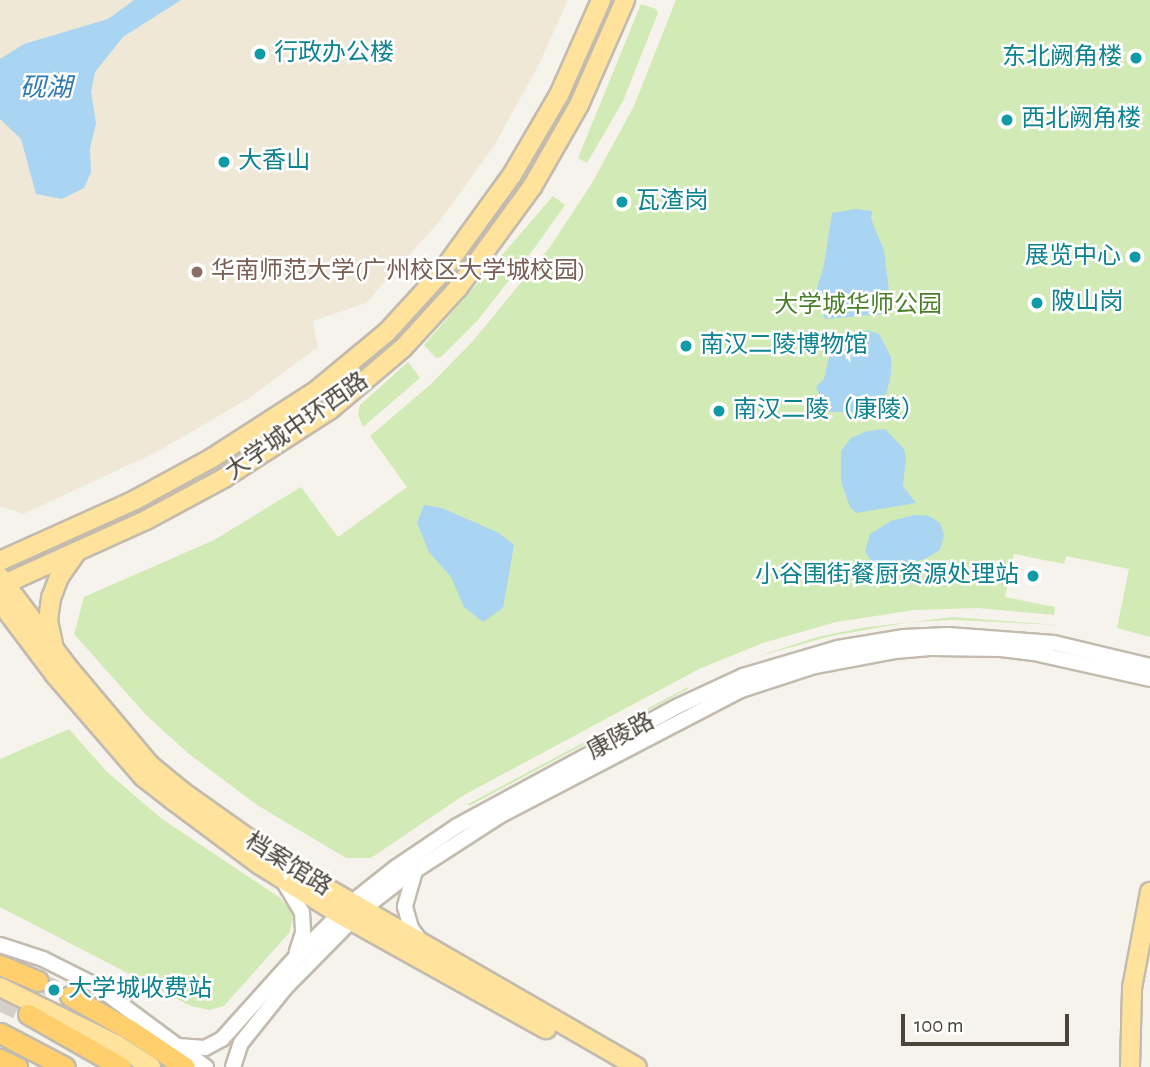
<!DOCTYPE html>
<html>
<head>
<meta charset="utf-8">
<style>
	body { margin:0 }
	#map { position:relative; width:1150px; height:1067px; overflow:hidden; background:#f6f3ec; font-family:"Alegreya Sans","Noto Sans SC",sans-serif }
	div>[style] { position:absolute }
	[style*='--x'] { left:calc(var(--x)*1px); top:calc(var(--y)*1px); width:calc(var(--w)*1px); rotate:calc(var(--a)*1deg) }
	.education>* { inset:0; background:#efe8d6 }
	.green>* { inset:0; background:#d2eab5 }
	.water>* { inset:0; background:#a9d4f2 }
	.highway-tunnel>* { height:19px; margin-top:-9.5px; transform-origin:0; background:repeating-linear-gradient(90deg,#d4d0c8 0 19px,transparent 0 29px) }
	.roads { filter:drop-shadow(2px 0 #c2bbae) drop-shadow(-2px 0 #c2bbae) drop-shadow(0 2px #c2bbae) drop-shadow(0 -2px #c2bbae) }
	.minor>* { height:14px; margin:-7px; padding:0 7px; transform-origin:7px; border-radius:7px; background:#fff }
	.major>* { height:18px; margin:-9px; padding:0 9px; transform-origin:9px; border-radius:9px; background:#ffe39c }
	.highway>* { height:19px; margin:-9.5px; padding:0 9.5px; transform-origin:9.5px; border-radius:9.5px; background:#ffcf6e }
	.dots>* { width:19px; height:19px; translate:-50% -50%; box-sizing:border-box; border:4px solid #fff; border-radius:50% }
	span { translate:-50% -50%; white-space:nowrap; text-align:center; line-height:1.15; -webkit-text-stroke:5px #fff; paint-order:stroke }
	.culture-label { font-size:24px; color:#0d838f }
	.left { translate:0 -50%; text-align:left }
	.right { translate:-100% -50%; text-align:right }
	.education-label { font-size:24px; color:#785e54 }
	.park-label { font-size:24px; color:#4a7f2a }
	.street-label { font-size:24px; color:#4b4439 }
	.water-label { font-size:26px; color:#2e7ab2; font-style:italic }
	.scale { position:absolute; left:901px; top:1014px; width:168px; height:32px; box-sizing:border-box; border:4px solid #4b4439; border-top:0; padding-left:9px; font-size:21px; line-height:24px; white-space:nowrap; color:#4b4439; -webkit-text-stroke:5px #fff; paint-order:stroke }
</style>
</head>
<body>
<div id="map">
	<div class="education">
		<i style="clip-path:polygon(0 0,568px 0,539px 64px,494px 146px,439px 222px,366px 303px,313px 321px,318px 347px,249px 398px,157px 452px,23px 514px,0 506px)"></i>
	</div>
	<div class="green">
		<i style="clip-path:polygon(676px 0,1150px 0,1150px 637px,1117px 628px,1129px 569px,1066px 556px,1064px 564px,1014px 554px,1005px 597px,1055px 607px,1054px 615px,978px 608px,915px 610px,836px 622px,763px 643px,699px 669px,464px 795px,371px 858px,346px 858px,257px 805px,189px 754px,147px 716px,74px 634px,84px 597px,214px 540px,301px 487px,338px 537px,407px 487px,370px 436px,430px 385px,473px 341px,550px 247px,592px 183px,634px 106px)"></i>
		<i style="clip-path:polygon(641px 4px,656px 9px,658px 13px,623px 101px,587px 163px,578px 158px)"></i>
		<i style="clip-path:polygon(553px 196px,565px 205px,536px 246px,477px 321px,441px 357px,436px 358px,424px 345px)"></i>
		<i style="clip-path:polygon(408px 362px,420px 378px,363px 427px,358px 415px,360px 405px)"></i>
		<i style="clip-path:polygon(953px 617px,1057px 625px,954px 620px,911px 622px,831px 636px,756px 657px,817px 637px,861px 628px)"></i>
		<i style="clip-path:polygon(688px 687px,688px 689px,469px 806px,468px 804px)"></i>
		<i style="clip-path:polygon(69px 729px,107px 772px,162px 819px,279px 897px,290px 910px,293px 919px,289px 933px,224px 1006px,209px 1010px,191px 1006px,0 907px,0 759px)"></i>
	</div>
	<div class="water">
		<i style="clip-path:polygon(134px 0,181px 0,123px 37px,95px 72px,91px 92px,96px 123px,90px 148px,91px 172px,84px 188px,62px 199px,36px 194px,21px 139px,0 119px,0 59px,24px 44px,108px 19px)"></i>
		<i style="clip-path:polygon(856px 209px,872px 211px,871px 219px,884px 250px,890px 299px,882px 314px,825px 319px,815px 295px,824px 265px,832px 213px)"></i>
		<i style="clip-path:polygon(867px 330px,879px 334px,891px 357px,891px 374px,883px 408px,873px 412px,827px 412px,816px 387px,824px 379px,829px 357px)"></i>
		<i style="clip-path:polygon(885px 429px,904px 449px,906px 458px,903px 486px,916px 503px,856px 513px,850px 507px,841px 482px,841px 451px,851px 438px,868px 431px)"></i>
		<i style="clip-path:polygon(424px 505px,442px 508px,499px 533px,514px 545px,503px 608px,483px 622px,464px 607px,451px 577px,429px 552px,417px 523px)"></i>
		<i style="clip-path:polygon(914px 515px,929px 516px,940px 523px,944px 535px,940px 550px,925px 559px,888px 569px,874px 566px,865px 551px,870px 534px,891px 521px)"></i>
	</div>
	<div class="highway-tunnel">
		<i style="--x:38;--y:981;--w:35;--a:25"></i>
		<i style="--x:0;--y:1001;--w:31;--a:25"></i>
	</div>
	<div class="roads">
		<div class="minor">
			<i style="--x:415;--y:871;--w:37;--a:106"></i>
			<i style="--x:405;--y:907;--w:22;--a:74"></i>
			<i style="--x:411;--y:928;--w:14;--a:54"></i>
			<i style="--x:285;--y:884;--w:33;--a:59"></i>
			<i style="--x:302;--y:912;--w:21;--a:87"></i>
			<i style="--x:303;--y:933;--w:20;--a:108"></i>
			<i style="--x:0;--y:945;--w:45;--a:18"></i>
			<i style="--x:43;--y:959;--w:58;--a:26.6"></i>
			<i style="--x:95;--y:985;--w:138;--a:36.5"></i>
			<i style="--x:178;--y:1046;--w:27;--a:4"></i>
			<i style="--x:205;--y:1048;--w:19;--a:-28"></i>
			<i style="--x:222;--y:1039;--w:109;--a:-48"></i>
			<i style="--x:295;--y:958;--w:78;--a:-44.5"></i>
			<i style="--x:351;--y:903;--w:56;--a:-38.5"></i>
			<i style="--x:395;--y:868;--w:75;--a:-34.1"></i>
			<i style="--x:457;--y:826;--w:251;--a:-28.5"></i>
			<i style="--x:678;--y:706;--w:72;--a:-24.8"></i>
			<i style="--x:743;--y:676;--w:99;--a:-16.4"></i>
			<i style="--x:838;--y:648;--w:67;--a:-9.5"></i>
			<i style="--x:904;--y:637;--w:44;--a:-2.6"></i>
			<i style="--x:948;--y:635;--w:106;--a:4.3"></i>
			<i style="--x:1054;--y:643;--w:99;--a:13.5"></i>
			<i style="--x:233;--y:1067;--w:25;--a:-72"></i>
			<i style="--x:241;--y:1043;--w:70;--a:-51.3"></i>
			<i style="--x:285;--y:988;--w:110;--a:-45.4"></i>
			<i style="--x:362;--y:910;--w:51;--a:-37.8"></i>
			<i style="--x:402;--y:879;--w:118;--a:-32.9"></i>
			<i style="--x:501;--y:815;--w:271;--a:-27.5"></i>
			<i style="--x:741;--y:690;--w:78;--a:-18"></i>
			<i style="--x:815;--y:666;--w:81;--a:-10.6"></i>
			<i style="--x:895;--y:651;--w:38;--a:-5"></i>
			<i style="--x:933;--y:648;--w:68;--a:0.8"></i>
			<i style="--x:1001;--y:649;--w:33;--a:7"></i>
			<i style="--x:1034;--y:653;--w:119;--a:12.6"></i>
		</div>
		<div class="major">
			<i style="--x:0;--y:561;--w:148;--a:-24.3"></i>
			<i style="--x:135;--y:500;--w:88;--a:-28.6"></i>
			<i style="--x:212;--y:458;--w:125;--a:-32.9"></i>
			<i style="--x:317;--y:390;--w:91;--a:-39.6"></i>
			<i style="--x:387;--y:332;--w:80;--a:-47.5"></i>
			<i style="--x:441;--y:273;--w:121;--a:-54.1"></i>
			<i style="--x:512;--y:175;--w:93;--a:-59.6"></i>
			<i style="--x:559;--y:95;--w:104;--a:-66.1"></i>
			<i style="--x:0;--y:577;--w:111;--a:53"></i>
			<i style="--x:67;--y:666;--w:129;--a:50"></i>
			<i style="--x:150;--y:765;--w:43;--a:39.3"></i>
			<i style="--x:183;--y:792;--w:119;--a:35.4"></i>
			<i style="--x:280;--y:861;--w:412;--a:30"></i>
			<i style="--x:0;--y:586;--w:160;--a:-24.3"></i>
			<i style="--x:146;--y:520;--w:89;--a:-28.3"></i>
			<i style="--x:224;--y:478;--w:127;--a:-32.8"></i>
			<i style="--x:331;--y:409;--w:94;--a:-40.3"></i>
			<i style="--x:403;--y:348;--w:81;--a:-47.5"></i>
			<i style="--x:458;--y:288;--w:125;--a:-53.8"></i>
			<i style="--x:532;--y:187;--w:95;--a:-60.2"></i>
			<i style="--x:579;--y:105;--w:115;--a:-66.3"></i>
			<i style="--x:0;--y:602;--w:91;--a:53"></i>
			<i style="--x:55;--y:675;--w:135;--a:49.2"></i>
			<i style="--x:143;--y:777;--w:39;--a:38"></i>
			<i style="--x:174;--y:801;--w:107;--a:36.7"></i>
			<i style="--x:260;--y:865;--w:93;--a:31.8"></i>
			<i style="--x:339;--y:914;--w:237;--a:29.1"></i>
			<i style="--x:53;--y:644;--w:25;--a:-102"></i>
			<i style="--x:48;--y:620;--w:22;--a:-82"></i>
			<i style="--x:51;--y:598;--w:22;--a:-69"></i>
			<i style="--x:59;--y:577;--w:28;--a:-55"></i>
			<i style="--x:0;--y:987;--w:129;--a:26.2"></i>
			<i style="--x:116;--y:1044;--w:42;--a:33.3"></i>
			<i style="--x:1130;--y:1067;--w:79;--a:-88.5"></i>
			<i style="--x:1132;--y:988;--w:98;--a:-79.4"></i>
		</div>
		<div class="highway">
			<i style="--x:0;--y:965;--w:41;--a:22.8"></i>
			<i style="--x:70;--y:996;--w:69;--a:29.5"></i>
			<i style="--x:130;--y:1030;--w:66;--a:33.9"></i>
			<i style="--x:28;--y:1014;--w:107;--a:29.7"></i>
			<i style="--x:0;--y:1033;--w:73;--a:27.6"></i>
			<i style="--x:0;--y:1059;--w:19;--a:25"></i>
		</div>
	</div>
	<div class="dots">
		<i style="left:260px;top:54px;background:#0f9aa8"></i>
		<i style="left:1136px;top:58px;background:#0f9aa8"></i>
		<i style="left:1007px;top:120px;background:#0f9aa8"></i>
		<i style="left:224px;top:162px;background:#0f9aa8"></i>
		<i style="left:622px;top:202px;background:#0f9aa8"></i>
		<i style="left:1135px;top:257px;background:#0f9aa8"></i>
		<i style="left:197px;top:272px;background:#8d6e63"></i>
		<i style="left:1037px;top:303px;background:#0f9aa8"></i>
		<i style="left:686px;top:346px;background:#0f9aa8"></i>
		<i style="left:719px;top:411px;background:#0f9aa8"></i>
		<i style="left:1033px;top:576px;background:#0f9aa8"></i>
		<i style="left:54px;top:990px;background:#0f9aa8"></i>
	</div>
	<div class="culture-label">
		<span class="left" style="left:274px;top:54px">行政办公楼</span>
		<span class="right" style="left:1122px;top:58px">东北阙角楼</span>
		<span class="left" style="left:1021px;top:120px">西北阙角楼</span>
		<span class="left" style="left:238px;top:162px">大香山</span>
		<span class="left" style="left:636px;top:202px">瓦渣岗</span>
		<span class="right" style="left:1121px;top:257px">展览中心</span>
		<span class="left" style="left:1051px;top:303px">陂山岗</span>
		<span class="left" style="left:700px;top:346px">南汉二陵博物馆</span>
		<span class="left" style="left:733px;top:411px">南汉二陵（康陵）</span>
		<span class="right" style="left:1019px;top:576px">小谷围街餐厨资源处理站</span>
		<span class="left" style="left:68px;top:990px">大学城收费站</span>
	</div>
	<div class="education-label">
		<span class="left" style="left:211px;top:272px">华南师范大学(广州校区大学城校园)</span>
	</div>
	<div class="park-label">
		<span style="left:858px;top:306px">大学城华师公园</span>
	</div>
	<div class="street-label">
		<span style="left:297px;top:427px;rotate:-35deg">大学城中环西路</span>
		<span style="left:621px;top:737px;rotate:-28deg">康陵路</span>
		<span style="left:288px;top:865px;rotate:32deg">档案馆路</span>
	</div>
	<div class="water-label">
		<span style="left:46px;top:89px">砚湖</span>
	</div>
	<div class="scale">100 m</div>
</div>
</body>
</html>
